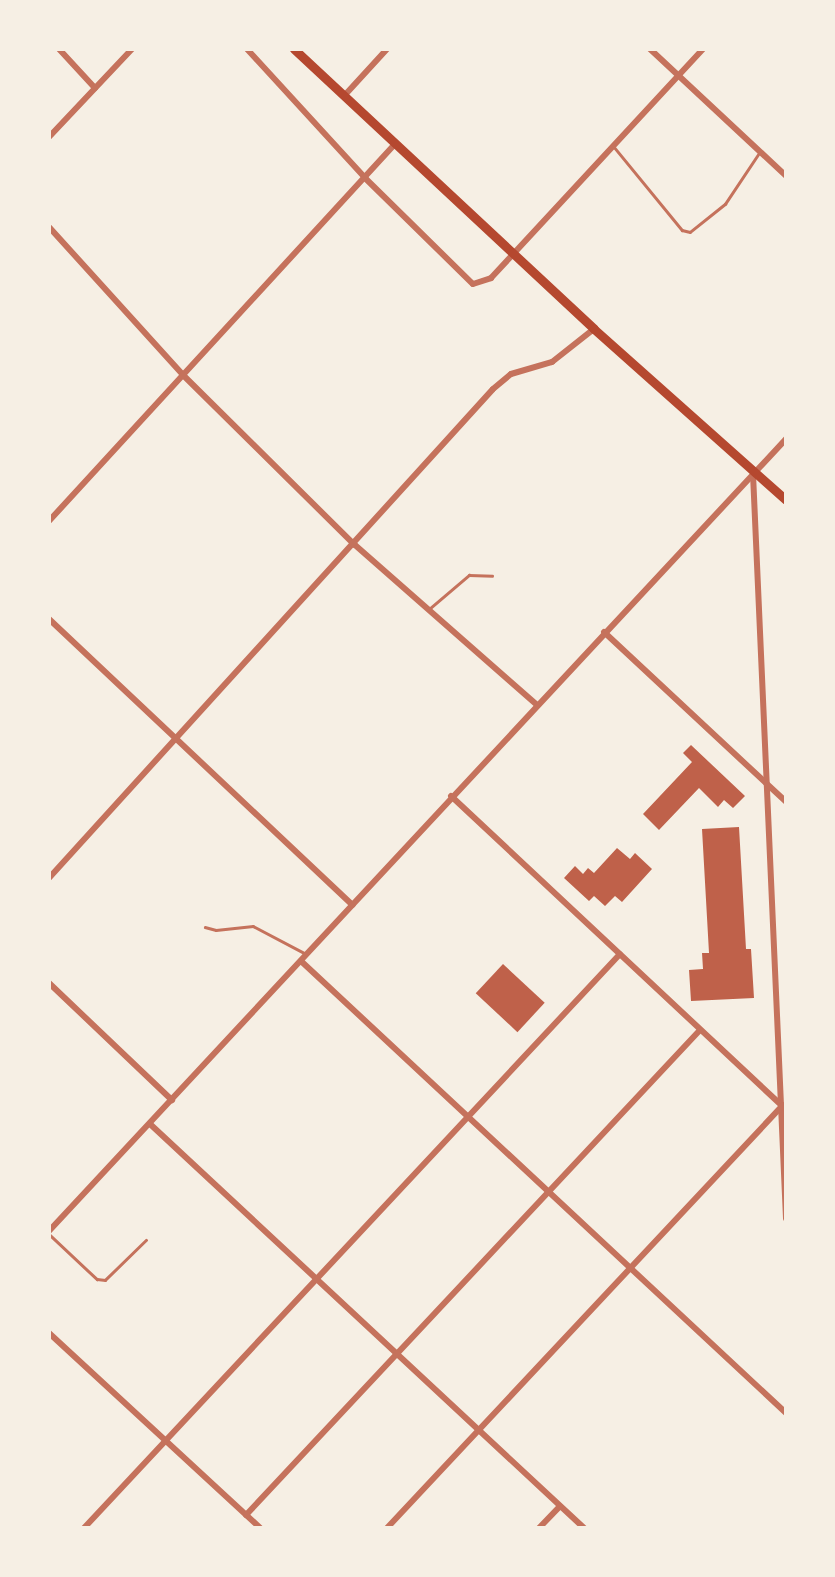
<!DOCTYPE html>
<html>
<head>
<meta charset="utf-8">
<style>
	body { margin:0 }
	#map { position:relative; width:835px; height:1577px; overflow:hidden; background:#f6efe4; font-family:"Varela Round",sans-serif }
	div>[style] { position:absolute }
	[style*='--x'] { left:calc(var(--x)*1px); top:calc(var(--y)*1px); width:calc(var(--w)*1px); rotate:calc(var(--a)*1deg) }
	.building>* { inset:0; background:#bf614a; transform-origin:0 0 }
	.service>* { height:2.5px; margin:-1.25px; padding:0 1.25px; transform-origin:1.25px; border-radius:1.25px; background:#c5725c }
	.minor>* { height:6px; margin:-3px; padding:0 3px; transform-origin:3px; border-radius:3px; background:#c5725c }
	.secondary>* { height:9px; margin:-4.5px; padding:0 4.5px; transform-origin:4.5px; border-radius:4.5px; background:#b5482f }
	span { translate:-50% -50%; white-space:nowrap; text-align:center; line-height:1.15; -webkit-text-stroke:5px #f6efe4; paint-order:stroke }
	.frame { position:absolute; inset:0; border:51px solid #f6efe4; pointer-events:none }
</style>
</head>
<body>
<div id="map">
	<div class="building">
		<i style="clip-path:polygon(691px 745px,745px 796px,733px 808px,724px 800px,718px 807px,699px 788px,659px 830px,643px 814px,692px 762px,683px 753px)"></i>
		<i style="clip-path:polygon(739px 827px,746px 949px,751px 949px,754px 998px,691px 1001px,689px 970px,703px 969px,702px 953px,709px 953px,702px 829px)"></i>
		<i style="clip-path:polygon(617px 848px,630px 859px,635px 853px,652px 869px,622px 902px,615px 896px,605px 906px,594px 896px,589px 901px,564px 878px,575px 866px,583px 874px,588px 868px,594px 873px)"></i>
		<i style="left:503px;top:964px;width:57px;height:40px;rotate:43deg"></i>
	</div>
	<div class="service">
		<i style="--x:615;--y:148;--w:106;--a:50.7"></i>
		<i style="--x:682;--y:230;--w:8;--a:14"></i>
		<i style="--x:690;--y:232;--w:45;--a:-38.7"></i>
		<i style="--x:725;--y:204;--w:61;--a:-56.3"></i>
		<i style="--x:428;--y:610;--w:54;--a:-40.5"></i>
		<i style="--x:469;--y:575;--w:23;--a:2"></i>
		<i style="--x:205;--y:927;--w:11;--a:15"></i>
		<i style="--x:216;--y:930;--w:37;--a:-6"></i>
		<i style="--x:253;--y:926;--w:60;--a:27.8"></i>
		<i style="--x:49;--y:1234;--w:66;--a:43.2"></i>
		<i style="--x:97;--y:1279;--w:8;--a:7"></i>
		<i style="--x:105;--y:1280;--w:57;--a:-44.3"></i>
	</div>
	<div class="minor">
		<i style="--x:59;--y:49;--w:53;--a:47.3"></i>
		<i style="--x:247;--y:49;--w:175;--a:47.5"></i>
		<i style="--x:365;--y:178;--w:151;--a:44.5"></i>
		<i style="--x:473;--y:284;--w:19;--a:-18"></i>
		<i style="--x:491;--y:278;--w:312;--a:-47.2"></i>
		<i style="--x:650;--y:49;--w:186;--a:43"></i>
		<i style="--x:344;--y:96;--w:64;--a:-47.5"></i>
		<i style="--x:49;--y:137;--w:121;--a:-46.7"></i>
		<i style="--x:49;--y:227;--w:201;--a:47.8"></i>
		<i style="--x:184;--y:376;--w:240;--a:44.7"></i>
		<i style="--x:355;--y:545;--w:242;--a:41.3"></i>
		<i style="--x:753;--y:474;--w:745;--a:87.46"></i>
		<i style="--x:49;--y:521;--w:512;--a:-47.46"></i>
		<i style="--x:49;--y:619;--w:417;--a:43.3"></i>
		<i style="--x:604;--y:632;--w:249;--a:43"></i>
		<i style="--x:451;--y:796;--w:453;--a:43.1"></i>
		<i style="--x:49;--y:878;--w:660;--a:-47.76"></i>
		<i style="--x:493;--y:389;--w:23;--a:-40"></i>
		<i style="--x:511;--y:374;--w:43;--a:-16.3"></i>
		<i style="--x:552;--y:362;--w:53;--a:-38.2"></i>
		<i style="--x:302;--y:962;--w:662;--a:42.98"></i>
		<i style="--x:49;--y:983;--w:170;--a:43.6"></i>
		<i style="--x:150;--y:1124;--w:593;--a:42.95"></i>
		<i style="--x:49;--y:1231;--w:1082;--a:-47.06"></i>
		<i style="--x:49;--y:1333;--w:287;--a:42.7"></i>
		<i style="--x:246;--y:1515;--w:664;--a:-46.89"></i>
		<i style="--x:84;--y:1528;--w:785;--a:-46.96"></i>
		<i style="--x:387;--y:1528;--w:579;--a:-46.89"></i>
		<i style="--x:539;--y:1528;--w:30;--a:-46"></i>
	</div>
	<div class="secondary">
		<i style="--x:294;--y:49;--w:410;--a:43"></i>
		<i style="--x:594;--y:329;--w:257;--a:41.7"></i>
	</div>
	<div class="frame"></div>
</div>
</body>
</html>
